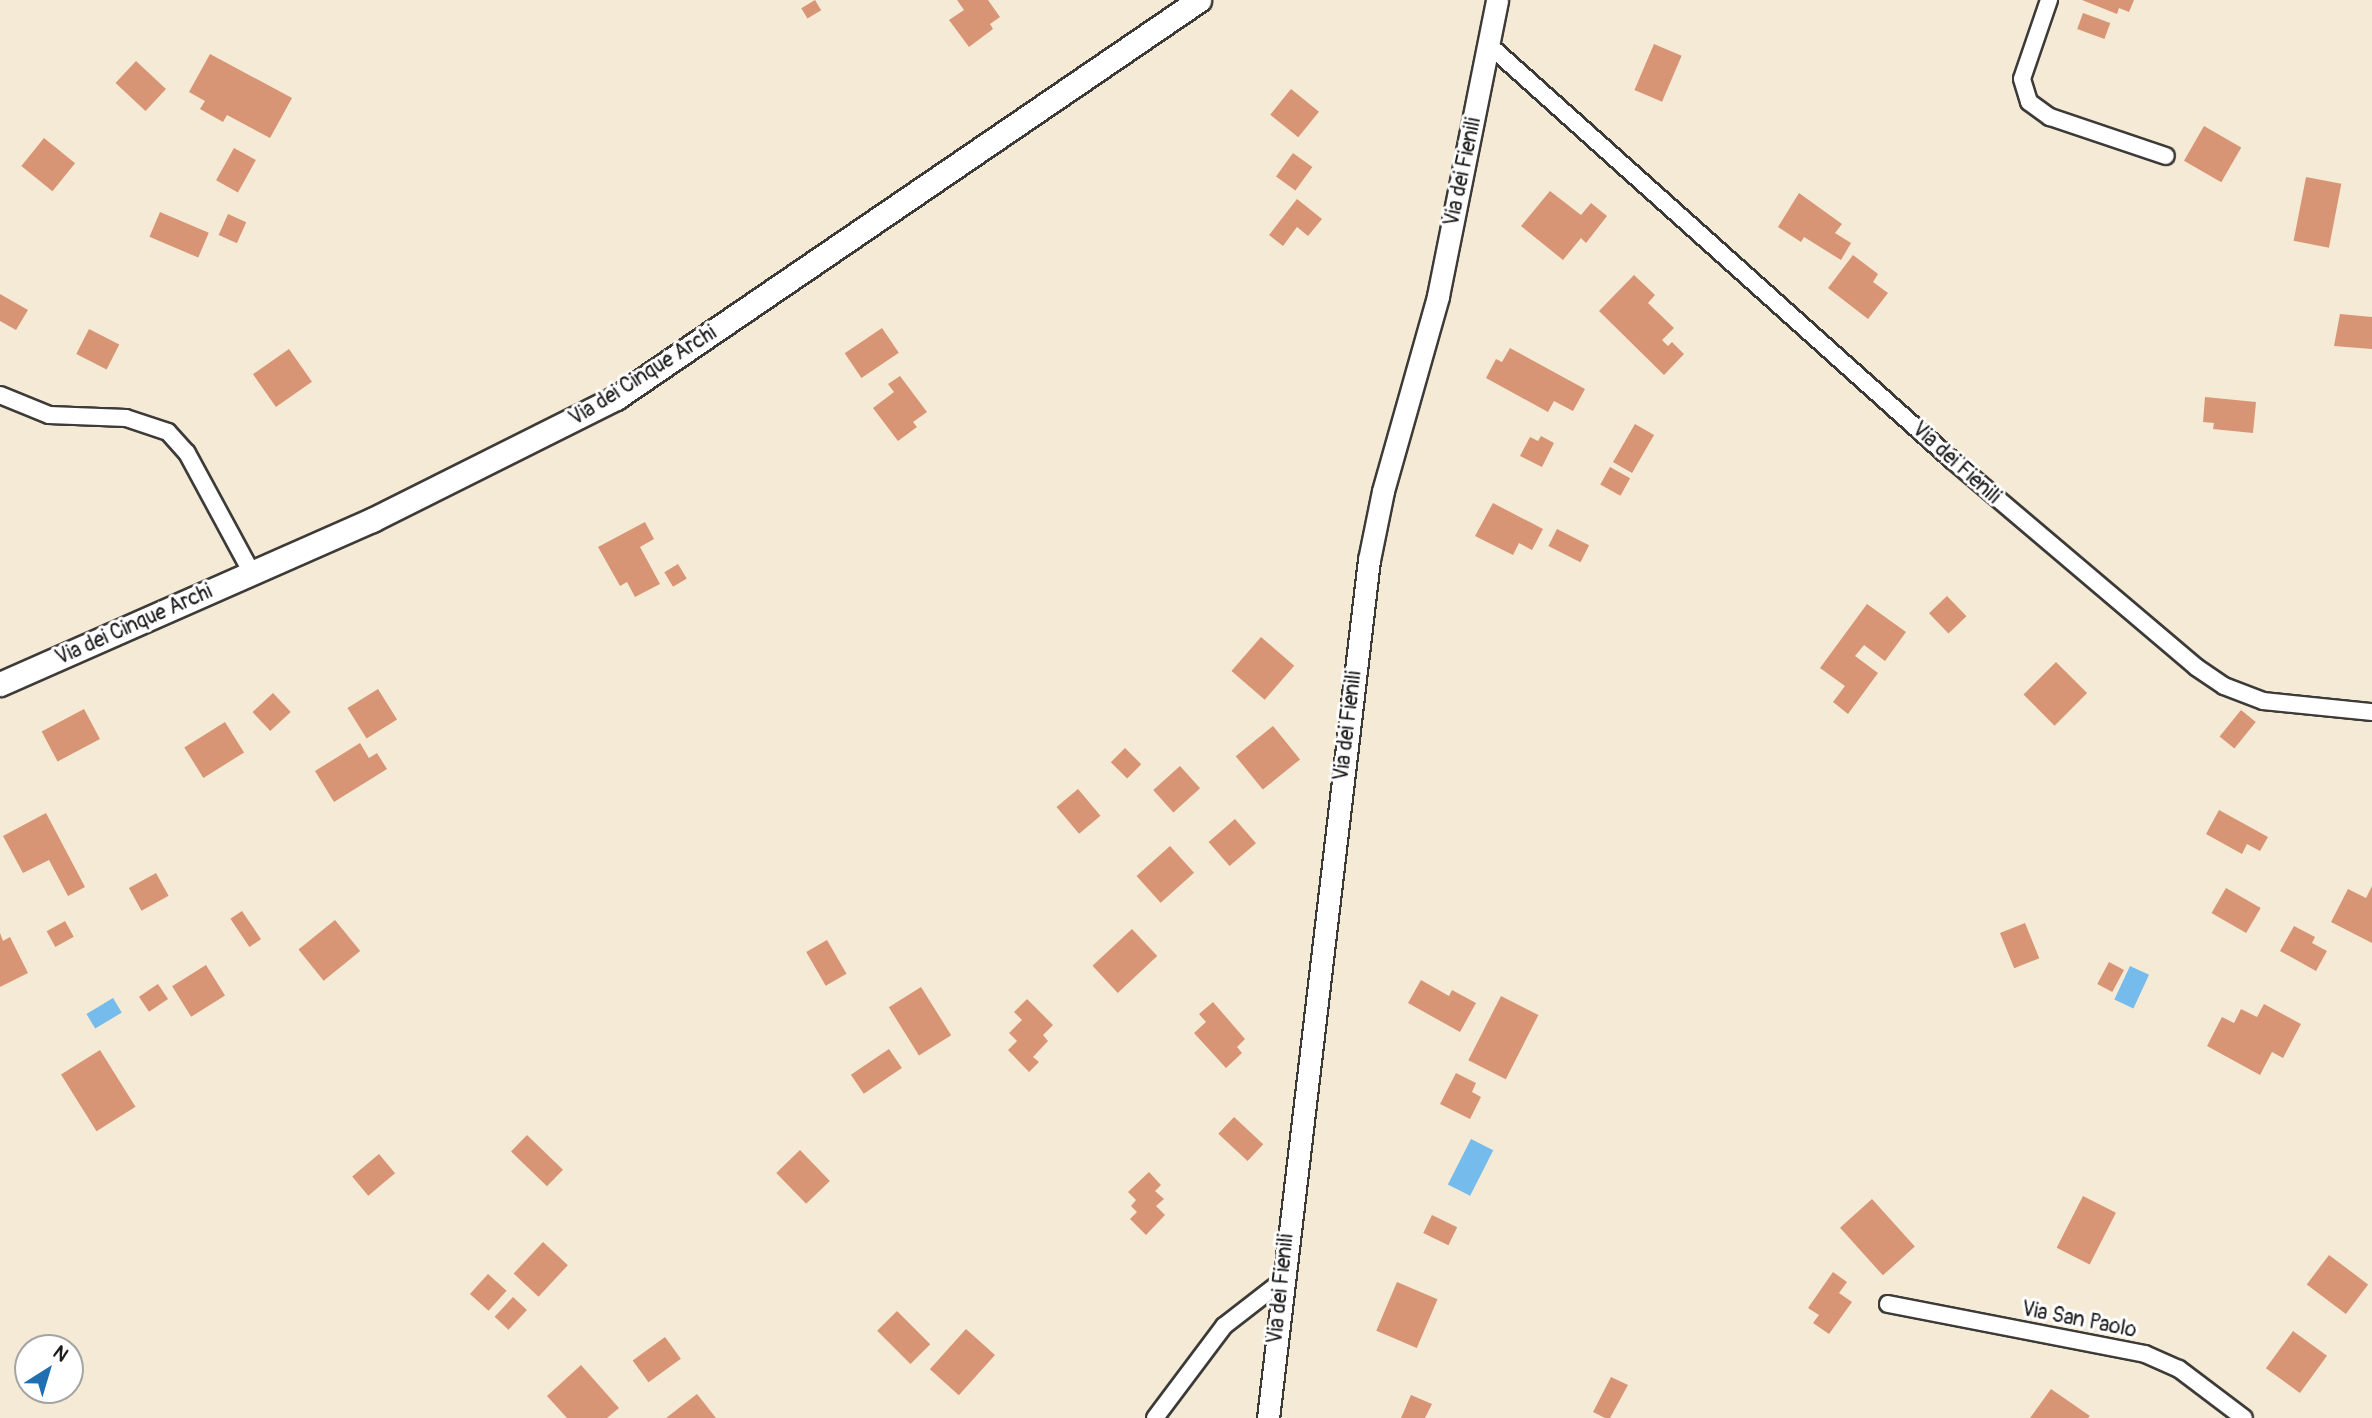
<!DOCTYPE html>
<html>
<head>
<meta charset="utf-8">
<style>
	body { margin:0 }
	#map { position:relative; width:2372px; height:1418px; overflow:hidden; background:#f5ead5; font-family:Pangolin,sans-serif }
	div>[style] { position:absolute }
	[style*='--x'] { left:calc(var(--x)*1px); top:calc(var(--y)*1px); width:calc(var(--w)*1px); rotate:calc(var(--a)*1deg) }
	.water>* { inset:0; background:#75bced; transform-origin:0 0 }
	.building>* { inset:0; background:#d89575; transform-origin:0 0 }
	.roads { filter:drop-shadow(2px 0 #3d3b38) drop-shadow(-2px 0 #3d3b38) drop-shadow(0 2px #3d3b38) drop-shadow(0 -2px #3d3b38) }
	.minor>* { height:16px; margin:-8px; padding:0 8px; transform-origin:8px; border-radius:8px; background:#fff }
	.tertiary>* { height:21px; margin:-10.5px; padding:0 10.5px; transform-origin:10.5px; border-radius:10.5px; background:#fff }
	.secondary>* { height:23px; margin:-11.5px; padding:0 11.5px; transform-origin:11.5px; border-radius:11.5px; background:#fff }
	span { translate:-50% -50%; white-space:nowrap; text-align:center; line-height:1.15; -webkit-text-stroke:6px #fff; paint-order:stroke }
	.street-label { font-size:21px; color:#1c1c1c }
	.north { position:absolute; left:14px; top:1334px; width:70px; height:70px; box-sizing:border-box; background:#fff; border:2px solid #a4a4a4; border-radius:50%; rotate:37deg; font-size:19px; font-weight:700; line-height:28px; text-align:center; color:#1c1c1c }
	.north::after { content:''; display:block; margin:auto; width:24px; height:32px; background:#1f6fb2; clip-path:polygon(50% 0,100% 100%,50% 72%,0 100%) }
</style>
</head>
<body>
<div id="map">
	<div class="water">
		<i style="left:2130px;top:966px;width:21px;height:37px;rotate:25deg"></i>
		<i style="left:113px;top:998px;width:17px;height:31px;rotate:59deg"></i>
		<i style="left:1471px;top:1139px;width:25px;height:51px;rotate:27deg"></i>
	</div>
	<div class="building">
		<i style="left:815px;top:0;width:12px;height:16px;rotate:59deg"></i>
		<i style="clip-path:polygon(957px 0,988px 0,1000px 17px,990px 24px,993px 29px,969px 47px,949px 20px,964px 10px)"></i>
		<i style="clip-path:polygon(2082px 0,2134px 0,2129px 12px,2119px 8px,2117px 14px)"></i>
		<i style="left:2083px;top:13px;width:29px;height:17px;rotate:20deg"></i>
		<i style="left:1654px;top:44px;width:30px;height:50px;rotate:23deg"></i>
		<i style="clip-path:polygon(210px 54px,292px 98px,270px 138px,227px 115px,223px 122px,200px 109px,205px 101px,189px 92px)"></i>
		<i style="left:136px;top:61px;width:41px;height:30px;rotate:43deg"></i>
		<i style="left:1291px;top:89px;width:36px;height:33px;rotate:39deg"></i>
		<i style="left:2204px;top:126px;width:43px;height:40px;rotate:30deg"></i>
		<i style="left:44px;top:138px;width:40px;height:36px;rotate:39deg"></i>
		<i style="left:234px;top:148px;width:25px;height:37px;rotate:29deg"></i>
		<i style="left:1293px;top:153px;width:24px;height:29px;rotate:36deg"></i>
		<i style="left:2306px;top:177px;width:36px;height:65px;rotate:11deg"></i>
		<i style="clip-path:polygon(1550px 191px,1581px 215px,1591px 203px,1607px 216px,1586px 243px,1581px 238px,1563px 260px,1521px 226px)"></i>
		<i style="clip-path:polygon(1799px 193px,1842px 224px,1835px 233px,1851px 243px,1841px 260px,1804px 237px,1801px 242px,1778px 227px)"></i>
		<i style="clip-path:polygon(1297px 199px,1322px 219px,1308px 236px,1297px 227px,1283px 246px,1269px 235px)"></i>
		<i style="left:160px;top:212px;width:53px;height:27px;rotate:23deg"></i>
		<i style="left:228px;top:214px;width:20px;height:23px;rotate:24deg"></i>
		<i style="clip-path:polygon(1853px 255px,1878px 274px,1873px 282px,1888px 293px,1868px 319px,1828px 288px)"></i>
		<i style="clip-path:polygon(1634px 275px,1655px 295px,1648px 303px,1674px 328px,1662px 340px,1668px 346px,1672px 342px,1684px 354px,1664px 375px,1599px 311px)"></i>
		<i style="clip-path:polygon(0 294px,28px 310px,16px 330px,0 321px)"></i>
		<i style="clip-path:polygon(2340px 314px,2372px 317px,2372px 349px,2334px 346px)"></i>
		<i style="left:882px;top:328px;width:30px;height:45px;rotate:56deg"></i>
		<i style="left:89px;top:329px;width:34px;height:28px;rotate:27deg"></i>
		<i style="clip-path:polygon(1510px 348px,1585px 389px,1573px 411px,1554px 401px,1548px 412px,1486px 378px,1496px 359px,1502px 362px)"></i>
		<i style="left:289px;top:349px;width:40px;height:44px;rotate:55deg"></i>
		<i style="clip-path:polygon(900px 376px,927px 412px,913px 422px,917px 427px,898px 441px,873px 408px,894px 392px,888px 384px)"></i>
		<i style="clip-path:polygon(2205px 397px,2256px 402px,2253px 433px,2213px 429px,2214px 423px,2203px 422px)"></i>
		<i style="left:1635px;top:424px;width:22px;height:44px;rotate:30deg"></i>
		<i style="clip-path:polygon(1541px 436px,1554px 443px,1542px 467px,1520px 456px,1530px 437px,1538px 441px)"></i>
		<i style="left:1610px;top:467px;width:23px;height:20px;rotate:29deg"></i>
		<i style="clip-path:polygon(1493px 503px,1543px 529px,1532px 550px,1519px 543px,1513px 555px,1475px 536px)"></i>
		<i style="clip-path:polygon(645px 522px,654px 539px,640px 547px,660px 584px,635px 597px,627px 582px,620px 586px,598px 547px)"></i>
		<i style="left:1557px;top:529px;width:36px;height:19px;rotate:27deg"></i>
		<i style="left:678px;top:564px;width:17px;height:16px;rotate:59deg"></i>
		<i style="left:1947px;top:596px;width:28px;height:25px;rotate:46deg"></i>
		<i style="clip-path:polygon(1867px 604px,1906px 632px,1885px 661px,1864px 645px,1855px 656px,1878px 673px,1848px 714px,1833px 702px,1845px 686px,1820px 668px)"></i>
		<i style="left:1261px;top:637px;width:44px;height:45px;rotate:41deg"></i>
		<i style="left:2056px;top:662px;width:44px;height:46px;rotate:45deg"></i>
		<i style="left:378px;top:689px;width:36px;height:36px;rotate:58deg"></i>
		<i style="left:273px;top:693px;width:26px;height:28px;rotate:47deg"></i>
		<i style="left:84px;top:709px;width:34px;height:48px;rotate:62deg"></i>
		<i style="left:2241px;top:710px;width:19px;height:34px;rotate:39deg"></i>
		<i style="left:225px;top:722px;width:36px;height:48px;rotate:58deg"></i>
		<i style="left:1273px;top:726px;width:43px;height:48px;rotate:51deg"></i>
		<i style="clip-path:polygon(360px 743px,369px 758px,377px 753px,387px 769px,334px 802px,315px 771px)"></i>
		<i style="left:1125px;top:748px;width:23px;height:20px;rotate:45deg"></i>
		<i style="left:1180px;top:766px;width:30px;height:36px;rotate:48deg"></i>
		<i style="left:1078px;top:789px;width:35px;height:28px;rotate:50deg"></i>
		<i style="clip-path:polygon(2219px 810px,2268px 837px,2260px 851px,2247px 844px,2242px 854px,2206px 834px)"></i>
		<i style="clip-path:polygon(46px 813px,85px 887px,68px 896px,49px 860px,23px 873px,3px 836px)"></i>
		<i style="left:1235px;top:819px;width:32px;height:35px;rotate:49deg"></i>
		<i style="left:1170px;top:846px;width:36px;height:45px;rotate:48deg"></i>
		<i style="left:156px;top:873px;width:26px;height:31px;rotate:61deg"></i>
		<i style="clip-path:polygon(2372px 886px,2372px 943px,2331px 922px,2348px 889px,2366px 898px)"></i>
		<i style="left:2226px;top:888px;width:40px;height:29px;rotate:30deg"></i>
		<i style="left:242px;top:911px;width:34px;height:14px;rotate:56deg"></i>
		<i style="left:335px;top:920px;width:40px;height:47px;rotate:51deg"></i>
		<i style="left:65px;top:921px;width:18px;height:21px;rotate:61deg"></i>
		<i style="left:2025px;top:923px;width:38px;height:27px;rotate:68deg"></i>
		<i style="clip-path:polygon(2294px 926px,2315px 937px,2312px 943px,2327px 951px,2316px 971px,2280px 951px)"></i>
		<i style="left:1132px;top:929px;width:37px;height:54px;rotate:47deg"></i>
		<i style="clip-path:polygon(0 933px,3px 941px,10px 937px,28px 973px,0 987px)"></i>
		<i style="left:827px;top:940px;width:39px;height:24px;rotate:60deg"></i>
		<i style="left:2109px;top:962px;width:17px;height:25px;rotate:28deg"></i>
		<i style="left:206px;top:965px;width:36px;height:40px;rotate:58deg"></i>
		<i style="clip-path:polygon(1421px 980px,1449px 996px,1452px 990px,1476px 1003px,1460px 1032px,1408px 1003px)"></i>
		<i style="left:158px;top:984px;width:18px;height:23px;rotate:56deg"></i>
		<i style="left:921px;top:987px;width:57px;height:38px;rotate:58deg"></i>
		<i style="left:1501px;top:996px;width:42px;height:72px;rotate:27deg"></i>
		<i style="clip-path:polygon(1027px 999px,1053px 1025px,1043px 1035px,1048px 1041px,1033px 1057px,1039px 1062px,1029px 1072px,1008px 1050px,1017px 1041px,1009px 1033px,1022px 1020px,1014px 1012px)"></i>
		<i style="clip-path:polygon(1213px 1002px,1245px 1039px,1237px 1047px,1242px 1053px,1226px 1068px,1194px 1033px,1206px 1022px,1199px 1014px)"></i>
		<i style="clip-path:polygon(2264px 1004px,2301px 1024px,2283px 1058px,2272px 1052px,2260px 1075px,2207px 1046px,2222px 1017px,2234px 1023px,2241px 1009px,2257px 1017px)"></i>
		<i style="left:889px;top:1049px;width:23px;height:46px;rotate:56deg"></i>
		<i style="left:100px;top:1050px;width:67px;height:46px;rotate:58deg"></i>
		<i style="clip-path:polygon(1456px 1073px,1476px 1083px,1472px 1092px,1481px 1097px,1470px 1119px,1440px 1104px)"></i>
		<i style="left:1234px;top:1117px;width:40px;height:23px;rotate:43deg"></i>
		<i style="left:527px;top:1135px;width:50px;height:23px;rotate:44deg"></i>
		<i style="left:800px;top:1150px;width:43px;height:33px;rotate:46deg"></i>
		<i style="left:379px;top:1154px;width:25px;height:35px;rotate:50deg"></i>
		<i style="clip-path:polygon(1149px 1172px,1161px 1185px,1155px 1191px,1164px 1199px,1156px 1206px,1165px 1215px,1146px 1235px,1130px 1219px,1137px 1212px,1131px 1206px,1136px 1200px,1128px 1192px)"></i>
		<i style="left:2083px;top:1196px;width:37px;height:58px;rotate:27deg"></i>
		<i style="left:1872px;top:1199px;width:64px;height:43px;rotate:48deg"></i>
		<i style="left:1432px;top:1215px;width:28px;height:20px;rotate:26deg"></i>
		<i style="left:543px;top:1242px;width:34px;height:43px;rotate:43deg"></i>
		<i style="left:2329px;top:1255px;width:49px;height:37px;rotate:37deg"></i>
		<i style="clip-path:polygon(1833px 1272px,1847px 1282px,1839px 1293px,1852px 1302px,1829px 1334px,1813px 1323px,1819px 1315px,1808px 1308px)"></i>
		<i style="left:488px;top:1274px;width:25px;height:27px;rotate:42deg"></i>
		<i style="left:1397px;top:1282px;width:44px;height:53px;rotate:23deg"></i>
		<i style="left:513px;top:1297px;width:19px;height:27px;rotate:43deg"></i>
		<i style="left:897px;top:1311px;width:47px;height:28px;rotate:45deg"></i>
		<i style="left:966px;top:1329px;width:39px;height:54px;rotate:42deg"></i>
		<i style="left:2293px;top:1331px;width:42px;height:46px;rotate:36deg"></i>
		<i style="left:665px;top:1337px;width:27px;height:40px;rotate:54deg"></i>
		<i style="clip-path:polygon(581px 1365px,619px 1408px,607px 1418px,567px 1418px,547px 1396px)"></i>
		<i style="clip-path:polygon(1611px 1377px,1628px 1385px,1610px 1418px,1605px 1418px,1593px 1412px)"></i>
		<i style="clip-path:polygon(2051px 1389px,2090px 1416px,2088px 1418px,2030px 1418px)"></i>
		<i style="clip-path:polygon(697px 1394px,716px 1418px,666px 1418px)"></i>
		<i style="clip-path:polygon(1411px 1395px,1432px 1404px,1425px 1418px,1401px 1418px)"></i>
	</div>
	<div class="roads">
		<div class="minor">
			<i style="--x:2049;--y:0;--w:83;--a:108.9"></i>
			<i style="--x:2022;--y:79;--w:24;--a:73"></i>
			<i style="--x:2029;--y:102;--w:26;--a:36"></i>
			<i style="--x:2050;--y:117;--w:122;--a:18.6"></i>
			<i style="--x:1489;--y:45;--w:622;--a:41.87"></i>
			<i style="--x:1952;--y:460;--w:320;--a:40.3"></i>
			<i style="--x:2196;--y:667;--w:34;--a:34"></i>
			<i style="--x:2224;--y:686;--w:42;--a:21"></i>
			<i style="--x:2263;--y:701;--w:110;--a:5.8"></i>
			<i style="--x:0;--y:395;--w:53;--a:22.2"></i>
			<i style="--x:49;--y:415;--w:77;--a:2.2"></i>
			<i style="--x:126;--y:418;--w:44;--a:18.4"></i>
			<i style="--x:168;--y:432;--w:28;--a:48"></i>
			<i style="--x:187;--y:453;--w:136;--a:61.6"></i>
			<i style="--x:1888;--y:1304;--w:262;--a:11"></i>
			<i style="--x:2145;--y:1354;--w:37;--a:24"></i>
			<i style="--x:2179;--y:1369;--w:81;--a:37"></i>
			<i style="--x:1155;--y:1418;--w:115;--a:-53.1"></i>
			<i style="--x:1224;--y:1326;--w:73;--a:-37.8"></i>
		</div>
		<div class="tertiary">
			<i style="--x:1268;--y:1418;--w:864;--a:-83.29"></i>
			<i style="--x:1369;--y:560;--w:70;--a:-78.5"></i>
			<i style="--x:1383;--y:491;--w:203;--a:-74.2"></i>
			<i style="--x:1438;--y:296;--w:302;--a:-78.7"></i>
		</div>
		<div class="secondary">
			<i style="--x:0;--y:684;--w:407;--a:-23.8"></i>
			<i style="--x:372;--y:520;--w:273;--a:-26.6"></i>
			<i style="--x:616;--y:398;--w:706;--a:-34.32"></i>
		</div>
	</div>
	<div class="street-label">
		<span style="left:1463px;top:172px;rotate:-78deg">Via dei Fienili</span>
		<span style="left:643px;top:376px;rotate:-32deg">Via dei Cinque Archi</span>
		<span style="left:1956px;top:463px;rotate:42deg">Via dei Fienili</span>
		<span style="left:134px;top:625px;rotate:-24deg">Via dei Cinque Archi</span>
		<span style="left:1348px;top:726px;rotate:-83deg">Via dei Fienili</span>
		<span style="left:1281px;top:1289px;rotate:-84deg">Via dei Fienili</span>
		<span style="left:2079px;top:1320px;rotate:11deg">Via San Paolo</span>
	</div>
	<div class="north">N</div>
</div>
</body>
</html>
